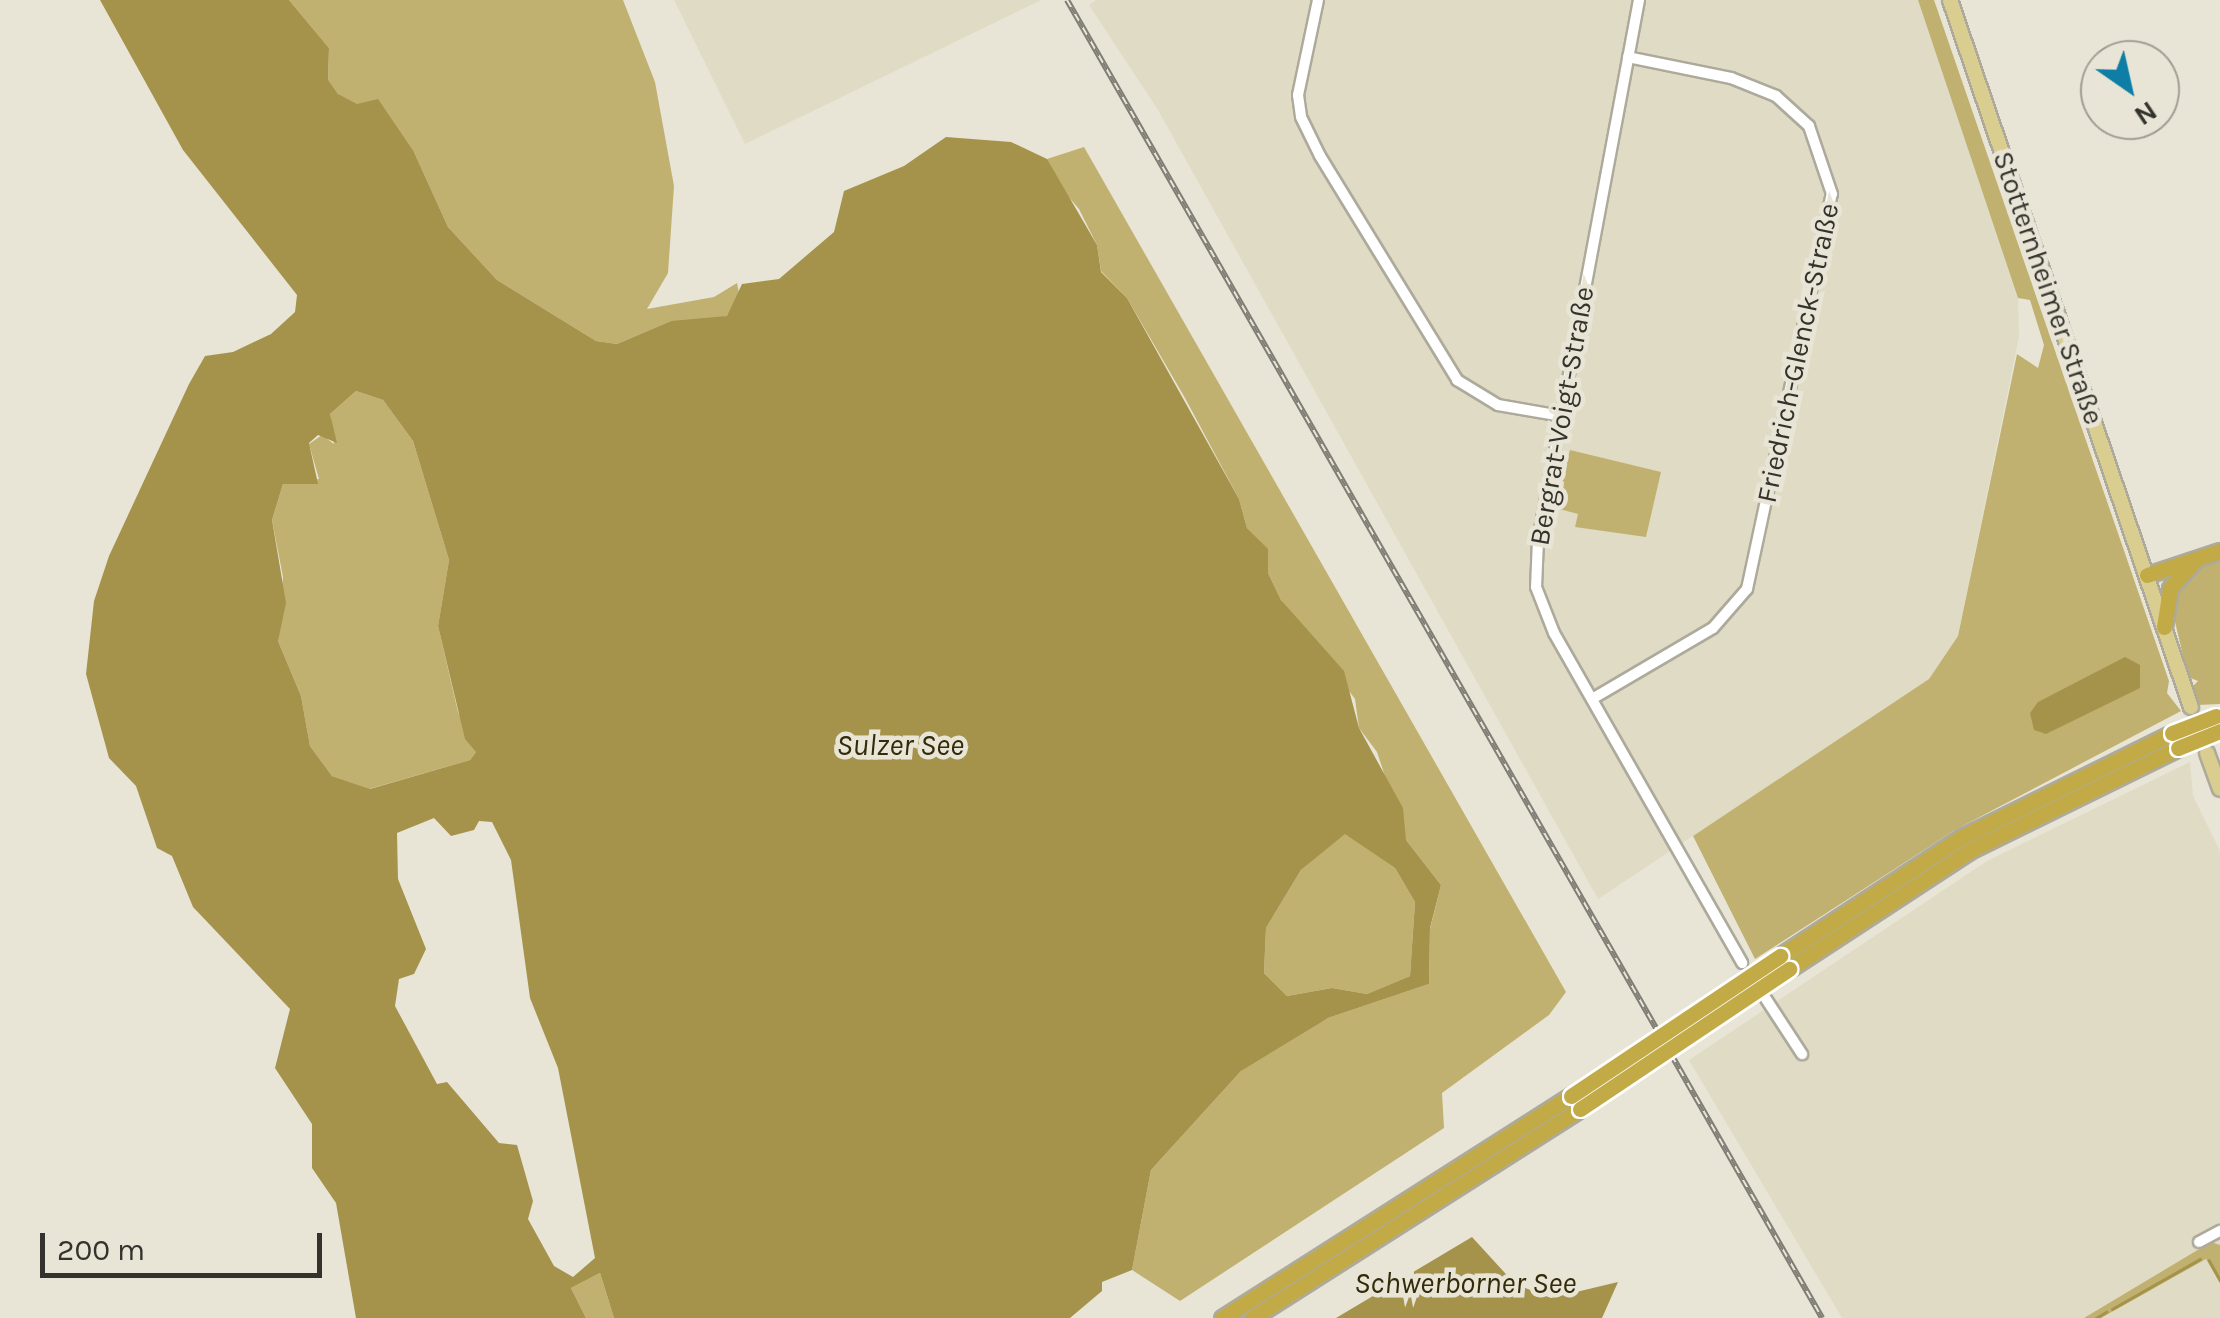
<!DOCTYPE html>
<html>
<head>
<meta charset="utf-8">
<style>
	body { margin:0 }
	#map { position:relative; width:2220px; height:1318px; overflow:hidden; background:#e8e5d6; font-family:Karla,sans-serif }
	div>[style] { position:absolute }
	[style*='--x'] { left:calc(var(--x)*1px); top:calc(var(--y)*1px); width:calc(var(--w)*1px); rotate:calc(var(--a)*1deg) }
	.built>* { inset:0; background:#e0dbc4 }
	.green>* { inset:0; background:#c1b170 }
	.water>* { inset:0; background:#a5934c }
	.stream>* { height:2.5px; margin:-1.25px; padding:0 1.25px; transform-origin:1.25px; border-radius:1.25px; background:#a5934c }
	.roads { filter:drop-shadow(2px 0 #adaa9c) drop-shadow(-2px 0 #adaa9c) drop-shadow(0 2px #adaa9c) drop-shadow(0 -2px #adaa9c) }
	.minor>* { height:10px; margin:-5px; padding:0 5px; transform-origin:5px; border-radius:5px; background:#fff }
	.major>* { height:14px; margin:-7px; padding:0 7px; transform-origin:7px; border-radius:7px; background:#dacd90 }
	.highway>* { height:15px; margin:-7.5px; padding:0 7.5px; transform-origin:7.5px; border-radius:7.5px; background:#c2ab46 }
	.rail>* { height:6px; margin-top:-3px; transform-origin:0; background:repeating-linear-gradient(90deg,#e8e5d6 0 8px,#7f7d74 0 16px); box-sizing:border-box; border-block:2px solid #7f7d74 }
	.bridges { filter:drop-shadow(2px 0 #fff) drop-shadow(-2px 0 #fff) drop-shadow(0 2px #fff) drop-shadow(0 -2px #fff) }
	.highway-bridge>* { height:15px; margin:-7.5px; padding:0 7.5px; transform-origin:7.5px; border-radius:7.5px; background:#c2ab46 }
	span { translate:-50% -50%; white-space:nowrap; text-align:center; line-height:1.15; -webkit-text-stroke:9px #e8e5d6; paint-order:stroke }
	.street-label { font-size:28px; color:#34322d }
	.water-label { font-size:30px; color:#322a09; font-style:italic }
	.north { position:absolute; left:2080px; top:40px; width:100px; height:100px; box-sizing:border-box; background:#e8e5d6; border:2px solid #a09d92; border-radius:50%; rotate:146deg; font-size:28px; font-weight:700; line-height:40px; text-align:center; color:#34322d }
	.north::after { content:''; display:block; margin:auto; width:35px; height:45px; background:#0f7ea6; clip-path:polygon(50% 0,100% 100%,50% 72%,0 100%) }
	.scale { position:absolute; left:40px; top:1233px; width:282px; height:45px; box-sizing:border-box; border:5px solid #34322d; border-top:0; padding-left:12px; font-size:30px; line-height:35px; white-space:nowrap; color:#34322d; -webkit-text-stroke:8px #e8e5d6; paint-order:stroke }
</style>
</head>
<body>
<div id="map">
	<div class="built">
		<i style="clip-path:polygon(674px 0,1041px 0,745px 144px)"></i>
		<i style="clip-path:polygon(1096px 0,1918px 0,2018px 298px,2019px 337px,1958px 636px,1929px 679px,1598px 899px,1158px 110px,1089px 5px)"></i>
		<i style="clip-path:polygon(2190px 762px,2193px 796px,2220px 851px,2220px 1318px,1842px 1318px,1689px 1060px,1987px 861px)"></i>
	</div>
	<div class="green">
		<i style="clip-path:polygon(289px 0,623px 0,655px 82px,674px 186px,668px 273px,647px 309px,714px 297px,737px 283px,740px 299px,727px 316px,711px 322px,671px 321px,617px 344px,596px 341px,497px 280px,448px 227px,414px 152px,338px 94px,328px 81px,329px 48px)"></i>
		<i style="clip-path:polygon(1918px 0,1934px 0,2169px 681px,2167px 693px,2181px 711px,1955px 830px,1755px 959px,1693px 836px,1929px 679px,1958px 636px,2017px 354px,2038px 368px,2044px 345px,2030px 300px,2018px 298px)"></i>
		<i style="clip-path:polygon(1084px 147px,1566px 992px,1549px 1015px,1442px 1093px,1444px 1128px,1180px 1301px,1132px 1270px,1151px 1170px,1241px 1071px,1281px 1041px,1328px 1018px,1429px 984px,1430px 929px,1441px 885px,1406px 840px,1377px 752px,1359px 728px,1355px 699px,1281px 600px,1268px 573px,1268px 550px,1247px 528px,1239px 499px,1185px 398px,1127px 298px,1101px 271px,1097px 245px,1079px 209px,1055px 181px,1047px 159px)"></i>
		<i style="clip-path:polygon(356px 391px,383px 400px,413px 441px,449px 560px,438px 626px,458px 712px,476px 752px,470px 760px,369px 789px,332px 776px,310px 746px,301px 696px,278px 641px,283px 577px,272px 520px,283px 484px,319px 479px,309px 444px,322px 435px,334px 444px,330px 414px)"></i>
		<i style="clip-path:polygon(1570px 450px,1661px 472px,1646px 537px,1575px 527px,1578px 514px,1556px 508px)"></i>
		<i style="clip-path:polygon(2220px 559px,2220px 704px,2197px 705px,2191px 688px,2198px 681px,2188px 677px,2172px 609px,2175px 589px,2188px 574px)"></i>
		<i style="clip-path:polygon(1345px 833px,1395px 868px,1415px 902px,1410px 976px,1367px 994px,1332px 988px,1287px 996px,1264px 973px,1266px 928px,1301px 870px)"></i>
		<i style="clip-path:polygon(2211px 1242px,2220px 1245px,2220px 1283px,2206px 1259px,2101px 1318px,2084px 1318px)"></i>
		<i style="clip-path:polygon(600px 1273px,614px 1318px,586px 1318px,571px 1288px)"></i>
	</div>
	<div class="water">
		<i style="clip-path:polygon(evenodd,100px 0,289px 0,329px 48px,328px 80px,338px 94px,357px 104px,378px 99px,414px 152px,448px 227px,497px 280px,596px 341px,617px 344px,671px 321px,727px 316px,742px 284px,779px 279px,834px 232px,844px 191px,904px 166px,946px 137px,1011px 142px,1047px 159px,1097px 245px,1101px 272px,1127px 298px,1239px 499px,1247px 528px,1268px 549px,1268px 573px,1281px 600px,1344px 671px,1359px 728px,1403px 808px,1406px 840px,1441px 885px,1430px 928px,1429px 984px,1328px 1018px,1241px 1071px,1151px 1170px,1132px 1270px,1102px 1282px,1102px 1291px,1070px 1318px,614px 1318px,600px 1273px,571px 1288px,586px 1318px,356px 1318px,336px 1203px,312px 1168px,312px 1124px,275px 1068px,290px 1009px,193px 907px,172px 856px,157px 848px,136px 786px,109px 758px,86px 674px,94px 601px,109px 556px,189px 384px,205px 356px,233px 352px,271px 334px,295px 312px,297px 295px,183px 150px,100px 0,356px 391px,383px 400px,413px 441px,449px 560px,438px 626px,465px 739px,476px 752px,470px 760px,370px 789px,332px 776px,310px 746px,301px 696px,278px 641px,286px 603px,272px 520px,283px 484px,318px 484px,309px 443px,318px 435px,337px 443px,330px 414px,356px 391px,100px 0,434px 818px,451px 836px,474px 830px,479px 821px,492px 822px,511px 860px,530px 998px,558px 1068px,595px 1258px,573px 1277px,554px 1266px,528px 1219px,533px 1201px,517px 1145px,499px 1143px,447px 1082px,437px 1084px,395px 1006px,399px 979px,414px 974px,426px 949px,398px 879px,397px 833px,434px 818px,100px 0,1345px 834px,1395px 868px,1415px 902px,1410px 976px,1367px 994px,1332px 988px,1287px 996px,1264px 973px,1266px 928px,1301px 870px,1345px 834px)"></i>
		<i style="clip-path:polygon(2125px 657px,2140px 665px,2140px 688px,2046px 734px,2034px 730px,2030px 713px,2038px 702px)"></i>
		<i style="clip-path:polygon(1472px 1237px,1515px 1284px,1551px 1298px,1618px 1282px,1602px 1318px,1336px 1318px)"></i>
	</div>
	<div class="stream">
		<i style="--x:2209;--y:1260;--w:23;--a:61"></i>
		<i style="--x:2112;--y:1309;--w:101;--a:-29.6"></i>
		<i style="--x:2096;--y:1318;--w:12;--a:-31"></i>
	</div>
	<div class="roads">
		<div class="minor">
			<i style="--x:1318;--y:0;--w:97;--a:101.9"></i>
			<i style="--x:1298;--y:95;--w:22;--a:82"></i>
			<i style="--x:1301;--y:117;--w:43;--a:64"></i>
			<i style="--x:1320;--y:156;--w:263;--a:58.5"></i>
			<i style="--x:1457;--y:380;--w:48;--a:31.4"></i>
			<i style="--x:1498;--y:405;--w:65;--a:9.8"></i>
			<i style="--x:1639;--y:0;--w:549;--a:100.59"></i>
			<i style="--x:1538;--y:540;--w:47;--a:92.4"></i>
			<i style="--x:1536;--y:587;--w:49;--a:68.6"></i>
			<i style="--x:1554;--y:633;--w:380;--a:60.3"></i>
			<i style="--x:1592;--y:699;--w:140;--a:-30.4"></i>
			<i style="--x:1713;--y:628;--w:52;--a:-48.9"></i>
			<i style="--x:1747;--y:589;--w:404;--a:-77.9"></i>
			<i style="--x:1832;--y:194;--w:72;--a:-108.7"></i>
			<i style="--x:1809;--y:126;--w:45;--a:-137.7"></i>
			<i style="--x:1776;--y:96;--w:48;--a:-158.2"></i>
			<i style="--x:1731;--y:78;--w:105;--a:-168.5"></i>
			<i style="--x:1766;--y:999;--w:66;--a:56.8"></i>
			<i style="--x:2199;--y:1242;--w:24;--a:-28"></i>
		</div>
		<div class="major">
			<i style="--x:1950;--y:0;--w:747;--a:71.18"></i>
			<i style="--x:2207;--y:753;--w:38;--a:70"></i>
		</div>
		<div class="highway">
			<i style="--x:2147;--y:575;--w:77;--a:-18.2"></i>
			<i style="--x:2164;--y:627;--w:39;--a:-81"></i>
			<i style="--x:2170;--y:588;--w:36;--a:-48"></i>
			<i style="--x:1780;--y:956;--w:217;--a:-33.2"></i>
			<i style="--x:1962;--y:837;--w:234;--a:-26.3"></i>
			<i style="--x:1789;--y:969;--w:215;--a:-33.2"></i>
			<i style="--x:1969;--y:851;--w:233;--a:-26.2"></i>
			<i style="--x:1222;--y:1318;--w:414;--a:-32.5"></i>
			<i style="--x:1252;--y:1318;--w:389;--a:-32.5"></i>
		</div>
	</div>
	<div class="rail">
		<i style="--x:1067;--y:0;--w:1519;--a:60.19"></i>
	</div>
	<div class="bridges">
		<div class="highway-bridge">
			<i style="--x:2172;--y:733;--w:47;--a:-21.1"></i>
			<i style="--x:2178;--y:748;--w:45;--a:-22"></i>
			<i style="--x:1571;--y:1096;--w:252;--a:-33.8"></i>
			<i style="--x:1580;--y:1109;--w:252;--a:-33.8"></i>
		</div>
	</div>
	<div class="street-label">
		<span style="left:2048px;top:288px;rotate:71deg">Stotternheimer Straße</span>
		<span style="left:1798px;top:353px;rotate:-78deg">Friedrich-Glenck-Straße</span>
		<span style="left:1562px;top:416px;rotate:-80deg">Bergrat-Voigt-Straße</span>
	</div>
	<div class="water-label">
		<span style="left:900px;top:745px">Sulzer See</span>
		<span style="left:1465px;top:1283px">Schwerborner See</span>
	</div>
	<div class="north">N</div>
	<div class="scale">200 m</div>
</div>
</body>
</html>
